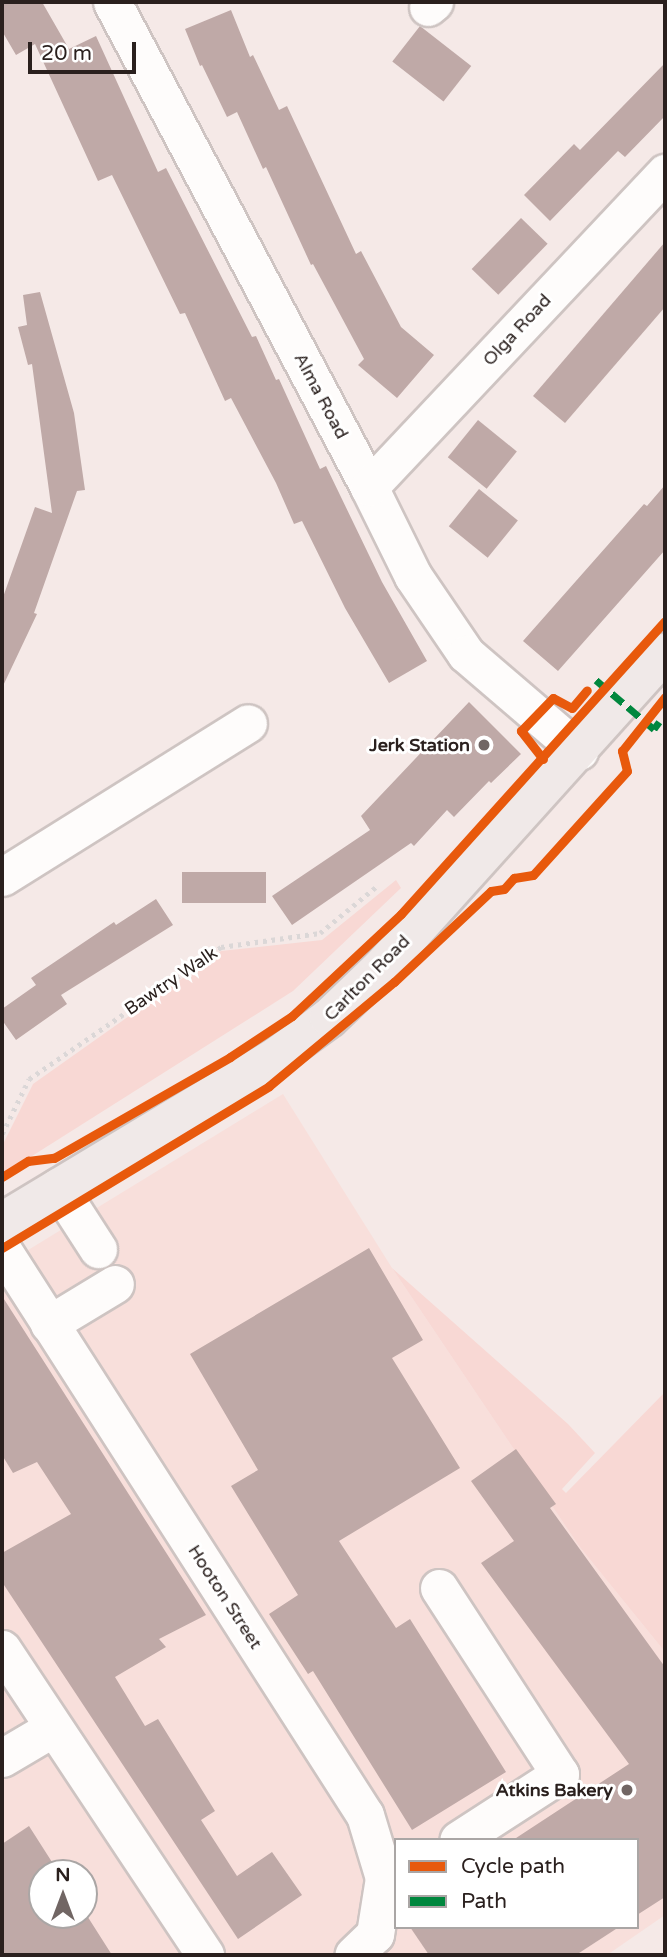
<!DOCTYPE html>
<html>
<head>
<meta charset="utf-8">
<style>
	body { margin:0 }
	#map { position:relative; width:667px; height:1957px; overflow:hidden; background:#f5e9e7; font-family:"Varela Round",sans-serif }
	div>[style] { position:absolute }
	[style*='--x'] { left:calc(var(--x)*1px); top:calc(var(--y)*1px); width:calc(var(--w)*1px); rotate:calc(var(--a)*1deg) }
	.built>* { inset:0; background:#f8dfdb }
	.green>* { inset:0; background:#f8d8d4 }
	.building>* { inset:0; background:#bfa9a7; transform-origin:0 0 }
	.path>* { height:4.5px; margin-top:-2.25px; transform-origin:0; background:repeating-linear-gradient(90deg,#dbd7d7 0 3.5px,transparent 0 8.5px) }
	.roads { filter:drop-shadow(2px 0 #cec4c2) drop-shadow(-2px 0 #cec4c2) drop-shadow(0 2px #cec4c2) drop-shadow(0 -2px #cec4c2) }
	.minor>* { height:37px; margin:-18.5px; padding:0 18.5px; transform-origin:18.5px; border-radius:18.5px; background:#fefcfb }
	.major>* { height:38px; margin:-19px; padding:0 19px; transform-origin:19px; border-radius:19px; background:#f0e9e8 }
	.quiet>* { height:7px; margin-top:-3.5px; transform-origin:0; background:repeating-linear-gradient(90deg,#00873e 0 14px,transparent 0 21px) }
	.cycleway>* { height:9px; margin:-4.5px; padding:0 4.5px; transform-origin:4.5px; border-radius:4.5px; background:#e8590c }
	.dots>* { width:19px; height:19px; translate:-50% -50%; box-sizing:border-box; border:4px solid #fff; border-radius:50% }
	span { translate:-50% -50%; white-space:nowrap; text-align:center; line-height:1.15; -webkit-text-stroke:6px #fff; paint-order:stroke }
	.street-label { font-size:18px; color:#2a201e }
	.poi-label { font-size:18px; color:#2a201e; font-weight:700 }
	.right { translate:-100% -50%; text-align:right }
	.frame { position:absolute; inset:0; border:4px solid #2a201e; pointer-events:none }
	.legend { position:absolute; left:394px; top:1838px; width:245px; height:91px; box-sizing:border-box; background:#fff; border:2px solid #aaa6a5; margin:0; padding:9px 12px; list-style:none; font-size:21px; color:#2a201e }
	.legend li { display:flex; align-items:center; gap:14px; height:35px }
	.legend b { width:35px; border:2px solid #aaa6a5 }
	.north { position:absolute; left:28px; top:1859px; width:70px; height:70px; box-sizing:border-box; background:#fff; border:2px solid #aaa6a5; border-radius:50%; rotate:0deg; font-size:19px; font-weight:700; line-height:28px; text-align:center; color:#2a201e }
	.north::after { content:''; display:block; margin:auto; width:24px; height:32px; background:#716664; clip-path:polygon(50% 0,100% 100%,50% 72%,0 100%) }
	.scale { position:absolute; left:28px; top:42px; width:108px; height:32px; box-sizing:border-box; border:4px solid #2a201e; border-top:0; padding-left:9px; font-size:21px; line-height:24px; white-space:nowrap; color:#2a201e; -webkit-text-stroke:5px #fff; paint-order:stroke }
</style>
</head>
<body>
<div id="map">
	<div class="built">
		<i style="clip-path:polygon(evenodd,283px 1094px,392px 1268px,579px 1546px,665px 1652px,665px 1915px,607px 1955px,2px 1955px,2px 1266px,283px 1094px,396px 1840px,637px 1840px,637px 1927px,396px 1927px,396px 1840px,283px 1094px,42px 1873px,84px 1873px,84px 1915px,42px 1915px,42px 1873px)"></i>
	</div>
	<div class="green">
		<i style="clip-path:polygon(396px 880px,401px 888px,293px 991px,2px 1175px,2px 1146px,33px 1084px,221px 951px,322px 940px)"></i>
		<i style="clip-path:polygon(392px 1268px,568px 1424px,595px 1453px,562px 1489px,566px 1493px,665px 1392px,665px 1652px,579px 1546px)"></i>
	</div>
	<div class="building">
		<i style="clip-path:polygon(2px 2px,42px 2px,69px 49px,96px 36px,158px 172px,166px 168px,252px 337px,256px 336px,276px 380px,279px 379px,320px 469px,326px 466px,382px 582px,427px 661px,389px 683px,345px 608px,302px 521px,294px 524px,276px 483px,231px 398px,225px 401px,185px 313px,180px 314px,112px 175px,98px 181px,35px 44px,16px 55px,2px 31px)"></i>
		<i style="clip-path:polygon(231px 10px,250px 57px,253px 55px,279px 110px,287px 106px,356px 254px,361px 251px,401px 327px,434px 355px,397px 398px,358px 365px,364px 359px,313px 264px,311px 265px,266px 167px,263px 169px,237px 112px,227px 117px,202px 65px,200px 66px,185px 29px)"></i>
		<i style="left:420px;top:26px;width:65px;height:45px;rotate:38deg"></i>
		<i style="clip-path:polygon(665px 63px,665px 116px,625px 157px,618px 151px,550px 221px,524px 195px,574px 144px,580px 150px)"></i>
		<i style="left:521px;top:218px;width:37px;height:71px;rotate:44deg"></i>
		<i style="clip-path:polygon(665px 242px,665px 307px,565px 423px,533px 396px)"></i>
		<i style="clip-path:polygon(40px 292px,74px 413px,85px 490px,77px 491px,34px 613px,37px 614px,2px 688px,2px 600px,35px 507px,52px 513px,32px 364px,28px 365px,18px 327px,27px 325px,23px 295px)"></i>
		<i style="left:478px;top:420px;width:50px;height:48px;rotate:39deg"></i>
		<i style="clip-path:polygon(665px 485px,665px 550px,558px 671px,523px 641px,644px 504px,647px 506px)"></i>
		<i style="left:479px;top:489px;width:50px;height:48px;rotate:39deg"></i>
		<i style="clip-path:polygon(469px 702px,521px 754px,491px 783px,489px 781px,454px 817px,447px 810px,414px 846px,411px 843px,292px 925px,272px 896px,370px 830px,361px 816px)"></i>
		<i style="left:182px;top:872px;width:84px;height:31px"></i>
		<i style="clip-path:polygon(156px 899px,173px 925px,61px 995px,67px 1004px,16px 1040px,2px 1020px,2px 1009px,36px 985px,31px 978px,114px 922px,116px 925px)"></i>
		<i style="clip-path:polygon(369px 1248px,423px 1340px,392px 1358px,460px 1468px,339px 1541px,396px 1628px,410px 1619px,506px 1772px,412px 1830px,313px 1671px,308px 1674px,269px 1614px,298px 1595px,231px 1486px,258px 1470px,190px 1354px)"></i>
		<i style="clip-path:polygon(2px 1296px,206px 1615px,159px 1639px,166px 1647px,115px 1677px,145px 1726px,158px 1719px,215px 1811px,201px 1820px,237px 1876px,272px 1852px,302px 1895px,238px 1939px,2px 1582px,2px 1553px,71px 1514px,37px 1462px,13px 1473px,2px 1455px)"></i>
		<i style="clip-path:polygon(516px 1449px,556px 1504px,550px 1508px,665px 1667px,665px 1897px,637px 1915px,637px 1840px,513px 1840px,629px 1764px,481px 1563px,514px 1541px,471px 1481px)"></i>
		<i style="clip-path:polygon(29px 1826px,59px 1873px,42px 1873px,42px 1915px,84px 1915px,84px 1911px,112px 1955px,2px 1955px,2px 1844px)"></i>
		<i style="clip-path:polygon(410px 1927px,619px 1927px,576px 1955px,429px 1955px)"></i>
	</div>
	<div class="path">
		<i style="--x:2;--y:1134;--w:61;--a:-63.9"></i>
		<i style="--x:29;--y:1079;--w:233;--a:-34.5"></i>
		<i style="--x:221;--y:947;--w:100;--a:-8"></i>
		<i style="--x:320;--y:933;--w:74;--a:-39.5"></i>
	</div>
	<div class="roads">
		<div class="minor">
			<i style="--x:112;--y:2;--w:549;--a:62.08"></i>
			<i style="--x:369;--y:487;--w:99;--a:63.7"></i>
			<i style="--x:413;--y:576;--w:94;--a:55.8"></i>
			<i style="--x:466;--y:654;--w:149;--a:40.6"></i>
			<i style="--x:428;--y:7;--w:8;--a:-40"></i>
			<i style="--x:369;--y:487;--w:432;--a:-46.7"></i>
			<i style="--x:2;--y:877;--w:290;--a:-32"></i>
			<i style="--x:58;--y:1187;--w:74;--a:57.2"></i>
			<i style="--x:2;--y:1249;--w:672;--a:57.33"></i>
			<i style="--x:365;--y:1815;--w:66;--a:73.2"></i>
			<i style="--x:384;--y:1878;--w:57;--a:99.1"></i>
			<i style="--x:375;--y:1934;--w:30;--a:136"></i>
			<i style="--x:49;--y:1324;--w:77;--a:-31.2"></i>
			<i style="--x:439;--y:1588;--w:222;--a:57"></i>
			<i style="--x:560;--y:1774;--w:121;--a:147.1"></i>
			<i style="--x:2;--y:1649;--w:367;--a:56.4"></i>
			<i style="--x:2;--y:1758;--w:59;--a:-30.5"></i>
		</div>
		<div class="major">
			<i style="--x:2;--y:1222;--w:321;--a:-31.1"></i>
			<i style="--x:277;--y:1056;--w:64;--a:-36.2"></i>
			<i style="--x:329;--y:1018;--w:74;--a:-43.9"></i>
			<i style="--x:382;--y:967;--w:423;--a:-48"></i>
		</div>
	</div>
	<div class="quiet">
		<i style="--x:596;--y:680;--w:76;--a:40.2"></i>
		<i style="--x:654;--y:729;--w:9;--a:-54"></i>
	</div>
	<div class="cycleway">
		<i style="--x:543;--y:759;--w:36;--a:-128"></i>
		<i style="--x:521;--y:731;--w:46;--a:-45.9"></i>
		<i style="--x:553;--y:698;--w:21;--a:28"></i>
		<i style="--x:572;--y:708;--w:23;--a:-50"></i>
		<i style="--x:2;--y:1177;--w:31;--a:-32"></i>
		<i style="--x:28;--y:1161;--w:26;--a:-7"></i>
		<i style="--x:54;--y:1158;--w:203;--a:-29.8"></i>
		<i style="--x:230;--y:1057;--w:74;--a:-33.5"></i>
		<i style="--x:292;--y:1016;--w:149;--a:-43.1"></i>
		<i style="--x:401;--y:914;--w:394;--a:-48"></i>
		<i style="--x:2;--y:1248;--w:312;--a:-31.2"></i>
		<i style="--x:269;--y:1086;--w:163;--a:-39.8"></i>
		<i style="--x:394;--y:982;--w:133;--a:-43.2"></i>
		<i style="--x:491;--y:891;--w:13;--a:-9"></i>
		<i style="--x:504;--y:889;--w:15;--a:-48"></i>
		<i style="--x:514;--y:878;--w:19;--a:-9"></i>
		<i style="--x:533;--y:875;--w:140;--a:-47.9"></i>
		<i style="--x:627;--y:771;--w:21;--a:-104"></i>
		<i style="--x:622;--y:751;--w:69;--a:-51.5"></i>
	</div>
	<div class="dots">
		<i style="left:484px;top:745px;background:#716664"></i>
		<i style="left:627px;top:1790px;background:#716664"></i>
	</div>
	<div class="street-label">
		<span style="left:517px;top:330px;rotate:-47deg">Olga Road</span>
		<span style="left:321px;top:396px;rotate:62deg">Alma Road</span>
		<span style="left:367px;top:978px;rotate:-45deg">Carlton Road</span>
		<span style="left:171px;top:981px;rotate:-34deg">Bawtry Walk</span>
		<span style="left:225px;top:1597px;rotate:57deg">Hooton Street</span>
	</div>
	<div class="poi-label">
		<span class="right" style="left:470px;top:745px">Jerk Station</span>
		<span class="right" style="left:613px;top:1790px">Atkins Bakery</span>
	</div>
	<div class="frame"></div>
	<ul class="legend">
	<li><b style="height:9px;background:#e8590c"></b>Cycle path</li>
	<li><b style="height:9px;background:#00873e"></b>Path</li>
	</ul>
	<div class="north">N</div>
	<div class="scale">20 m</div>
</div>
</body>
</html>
